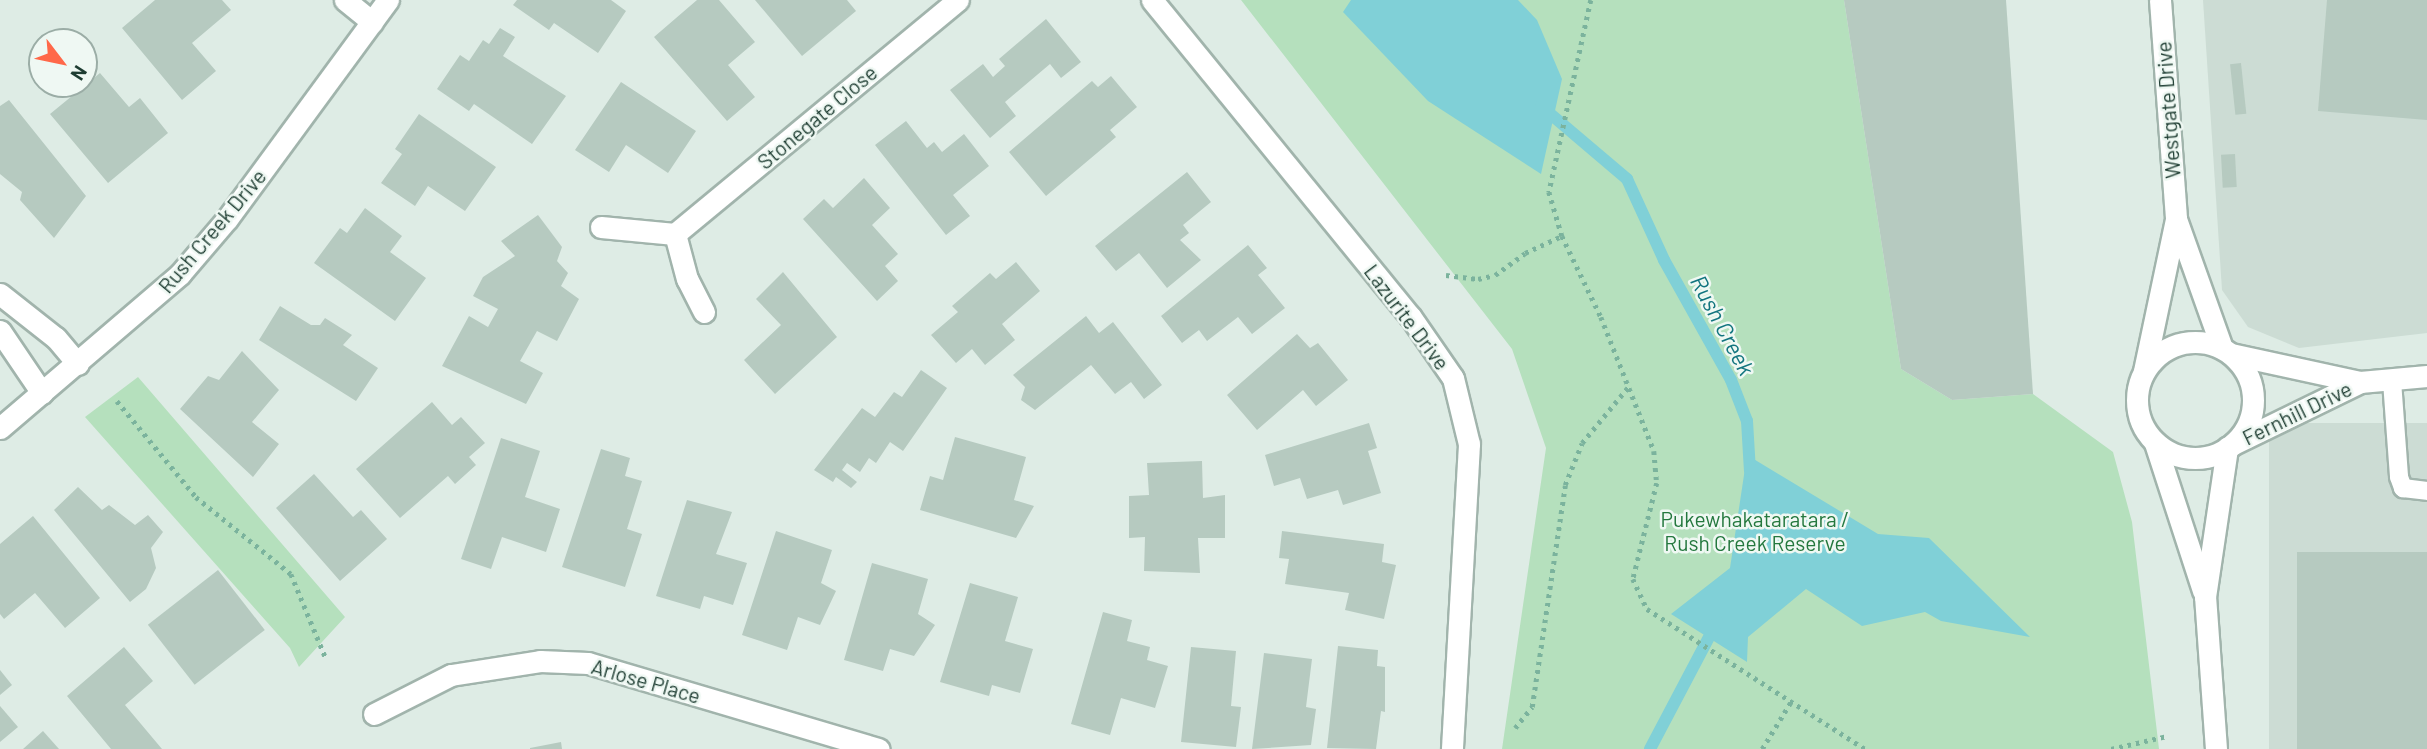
<!DOCTYPE html>
<html>
<head>
<meta charset="utf-8">
<style>
	body { margin:0 }
	#map { position:relative; width:2427px; height:749px; overflow:hidden; background:#deece5; font-family:Barlow,sans-serif }
	div>[style] { position:absolute }
	[style*='--x'] { left:calc(var(--x)*1px); top:calc(var(--y)*1px); width:calc(var(--w)*1px); rotate:calc(var(--a)*1deg) }
	.built>* { inset:0; background:#ccdcd4; transform-origin:0 0 }
	.green>* { inset:0; background:#b5e0bd }
	.water>* { inset:0; background:#80d0d7 }
	.stream>* { height:12px; margin:-6px; padding:0 6px; transform-origin:6px; border-radius:6px; background:#80d0d7 }
	.building>* { inset:0; background:#b6cac0; transform-origin:0 0 }
	.path>* { height:4.5px; margin-top:-2.25px; transform-origin:0; background:repeating-linear-gradient(90deg,#7bb39d 0 3.5px,transparent 0 8.5px) }
	.roads { filter:drop-shadow(2px 0 #a1b4ac) drop-shadow(-2px 0 #a1b4ac) drop-shadow(0 2px #a1b4ac) drop-shadow(0 -2px #a1b4ac) }
	.service>* { height:18px; margin:-9px; padding:0 9px; transform-origin:9px; border-radius:9px; background:#fff }
	.minor>* { height:21px; margin:-10.5px; padding:0 10.5px; transform-origin:10.5px; border-radius:10.5px; background:#fff }
	.tertiary>* { height:21px; margin:-10.5px; padding:0 10.5px; transform-origin:10.5px; border-radius:10.5px; background:#fff }
	.secondary>* { height:21px; margin:-10.5px; padding:0 10.5px; transform-origin:10.5px; border-radius:10.5px; background:#fff }
	.secondary>.ring { margin:-10.5px; padding:0; box-sizing:content-box; background:none; border:21px solid #fff; border-radius:50% }
	span { translate:-50% -50%; white-space:nowrap; text-align:center; line-height:1.15; -webkit-text-stroke:5px #eff8f3; paint-order:stroke }
	.street-label { font-size:21px; color:#1e3d32 }
	.park-label { font-size:21px; color:#24783e }
	.water-label { font-size:23px; color:#12757f; font-style:italic }
	.north { position:absolute; left:28px; top:28px; width:70px; height:70px; box-sizing:border-box; background:#eff8f3; border:2px solid #9bada6; border-radius:50%; rotate:122deg; font-size:19px; font-weight:700; line-height:28px; text-align:center; color:#1e3d32 }
	.north::after { content:''; display:block; margin:auto; width:24px; height:32px; background:#ff6849; clip-path:polygon(50% 0,100% 100%,50% 72%,0 100%) }
</style>
</head>
<body>
<div id="map">
	<div class="built">
		<i style="clip-path:polygon(2203px 0,2427px 0,2427px 333px,2299px 348px,2248px 327px,2222px 290px)"></i>
		<i style="left:2427px;top:423px;width:326px;height:158px;rotate:90deg"></i>
	</div>
	<div class="green">
		<i style="clip-path:polygon(1241px 0,1844px 0,1901px 369px,1952px 400px,2033px 394px,2113px 452px,2132px 522px,2159px 749px,1502px 749px,1546px 448px,1512px 349px)"></i>
		<i style="clip-path:polygon(138px 377px,345px 617px,299px 667px,290px 648px,85px 417px)"></i>
	</div>
	<div class="water">
		<i style="clip-path:polygon(1351px 0,1518px 0,1537px 20px,1562px 79px,1541px 174px,1428px 101px,1343px 12px)"></i>
		<i style="clip-path:polygon(1747px 455px,1878px 534px,1929px 538px,2030px 637px,1941px 621px,1925px 612px,1862px 626px,1806px 589px,1748px 637px,1747px 662px,1671px 614px,1730px 568px)"></i>
	</div>
	<div class="stream">
		<i style="--x:1541;--y:106;--w:113;--a:40.3"></i>
		<i style="--x:1627;--y:179;--w:89;--a:65.4"></i>
		<i style="--x:1664;--y:260;--w:137;--a:60.8"></i>
		<i style="--x:1731;--y:380;--w:44;--a:68.7"></i>
		<i style="--x:1747;--y:421;--w:50;--a:86.6"></i>
		<i style="--x:1650;--y:749;--w:144;--a:-62.2"></i>
	</div>
	<div class="building">
		<i style="clip-path:polygon(155px 0,222px 0,231px 10px,192px 43px,216px 71px,182px 100px,122px 28px)"></i>
		<i style="clip-path:polygon(517px 0,611px 0,626px 11px,598px 53px,554px 23px,549px 30px,513px 5px)"></i>
		<i style="clip-path:polygon(697px 0,719px 0,755px 42px,728px 65px,755px 97px,727px 121px,654px 37px)"></i>
		<i style="clip-path:polygon(755px 0,847px 0,856px 11px,802px 56px)"></i>
		<i style="clip-path:polygon(1844px 0,2006px 0,2033px 394px,1952px 400px,1901px 369px)"></i>
		<i style="clip-path:polygon(2327px 0,2427px 0,2427px 120px,2318px 111px)"></i>
		<i style="clip-path:polygon(1046px 19px,1081px 62px,1061px 78px,1050px 64px,1005px 102px,1016px 116px,990px 138px,950px 90px,983px 64px,993px 77px,1005px 66px,999px 59px)"></i>
		<i style="clip-path:polygon(500px 28px,515px 37px,503px 56px,566px 96px,532px 144px,474px 104px,469px 111px,437px 89px,460px 55px,469px 61px,483px 40px,489px 44px)"></i>
		<i style="left:2241px;top:63px;width:51px;height:11px;rotate:84deg"></i>
		<i style="clip-path:polygon(100px 73px,129px 107px,140px 98px,168px 133px,108px 183px,50px 114px)"></i>
		<i style="clip-path:polygon(1111px 76px,1137px 107px,1110px 130px,1116px 137px,1046px 196px,1009px 152px,1092px 81px,1098px 87px)"></i>
		<i style="clip-path:polygon(621px 82px,696px 131px,668px 173px,626px 145px,609px 172px,575px 150px)"></i>
		<i style="clip-path:polygon(9px 100px,86px 196px,54px 238px,20px 200px,22px 192px,0 174px,0 106px)"></i>
		<i style="clip-path:polygon(419px 114px,496px 167px,465px 211px,428px 186px,415px 206px,381px 183px,402px 154px,395px 149px)"></i>
		<i style="clip-path:polygon(906px 121px,927px 148px,934px 142px,942px 152px,964px 134px,989px 166px,953px 195px,970px 216px,946px 235px,875px 145px)"></i>
		<i style="left:2235px;top:154px;width:33px;height:14px;rotate:87deg"></i>
		<i style="clip-path:polygon(1187px 172px,1211px 202px,1183px 225px,1189px 233px,1180px 240px,1201px 260px,1167px 288px,1139px 253px,1116px 271px,1095px 246px)"></i>
		<i style="clip-path:polygon(864px 178px,890px 208px,872px 225px,898px 254px,885px 266px,898px 281px,877px 301px,803px 219px,824px 199px,833px 208px)"></i>
		<i style="clip-path:polygon(365px 208px,402px 236px,390px 252px,426px 278px,395px 321px,314px 263px,340px 228px,347px 233px)"></i>
		<i style="clip-path:polygon(538px 215px,562px 247px,557px 261px,568px 273px,561px 286px,579px 299px,557px 341px,537px 331px,520px 361px,543px 373px,526px 404px,442px 366px,469px 316px,488px 327px,498px 309px,473px 296px,483px 277px,515px 256px,501px 241px)"></i>
		<i style="clip-path:polygon(1248px 245px,1267px 268px,1258px 275px,1285px 308px,1252px 334px,1238px 317px,1207px 341px,1199px 330px,1182px 343px,1161px 316px)"></i>
		<i style="clip-path:polygon(1016px 262px,1040px 291px,1002px 324px,1015px 340px,985px 365px,972px 349px,956px 363px,931px 335px,958px 312px,952px 306px,990px 273px,996px 279px)"></i>
		<i style="clip-path:polygon(783px 272px,837px 337px,775px 394px,744px 360px,781px 325px,756px 299px)"></i>
		<i style="clip-path:polygon(280px 306px,311px 325px,320px 325px,325px 318px,352px 335px,343px 345px,378px 368px,356px 401px,259px 340px)"></i>
		<i style="clip-path:polygon(1086px 316px,1099px 333px,1113px 322px,1162px 385px,1144px 399px,1131px 382px,1115px 394px,1091px 365px,1035px 410px,1021px 400px,1025px 387px,1013px 375px)"></i>
		<i style="clip-path:polygon(1297px 334px,1310px 348px,1318px 343px,1348px 380px,1316px 406px,1303px 390px,1257px 430px,1227px 395px)"></i>
		<i style="clip-path:polygon(242px 351px,279px 390px,252px 422px,279px 444px,253px 477px,180px 409px,208px 376px,219px 380px)"></i>
		<i style="clip-path:polygon(921px 370px,947px 388px,903px 451px,890px 442px,876px 463px,869px 458px,860px 472px,847px 463px,842px 470px,857px 482px,851px 488px,836px 477px,833px 482px,814px 470px,862px 408px,875px 417px,894px 392px,902px 397px)"></i>
		<i style="clip-path:polygon(432px 402px,452px 425px,461px 417px,485px 443px,469px 457px,476px 465px,455px 484px,448px 476px,400px 518px,356px 469px)"></i>
		<i style="clip-path:polygon(1369px 423px,1377px 448px,1368px 451px,1381px 493px,1343px 505px,1338px 490px,1307px 499px,1300px 478px,1274px 486px,1265px 455px)"></i>
		<i style="clip-path:polygon(955px 437px,1026px 457px,1014px 500px,1034px 506px,1016px 538px,920px 510px,930px 476px,943px 480px)"></i>
		<i style="clip-path:polygon(501px 438px,540px 451px,525px 497px,560px 509px,546px 552px,502px 537px,491px 569px,461px 559px)"></i>
		<i style="clip-path:polygon(601px 449px,630px 458px,625px 476px,642px 481px,627px 529px,642px 534px,625px 587px,562px 567px)"></i>
		<i style="clip-path:polygon(1202px 461px,1203px 498px,1225px 495px,1225px 538px,1198px 538px,1200px 573px,1144px 571px,1145px 537px,1129px 538px,1129px 496px,1149px 495px,1147px 463px)"></i>
		<i style="clip-path:polygon(314px 474px,353px 517px,361px 510px,387px 539px,340px 581px,276px 508px)"></i>
		<i style="clip-path:polygon(78px 487px,102px 510px,109px 505px,135px 525px,148px 515px,163px 532px,151px 548px,156px 568px,146px 589px,130px 602px,54px 510px)"></i>
		<i style="clip-path:polygon(687px 500px,732px 512px,716px 554px,747px 563px,733px 605px,704px 596px,700px 609px,656px 596px)"></i>
		<i style="clip-path:polygon(33px 516px,100px 598px,65px 628px,35px 593px,4px 619px,0 614px,0 544px)"></i>
		<i style="clip-path:polygon(776px 531px,832px 550px,821px 583px,836px 591px,820px 625px,798px 617px,787px 650px,742px 635px)"></i>
		<i style="clip-path:polygon(1282px 531px,1384px 544px,1382px 562px,1396px 565px,1384px 619px,1345px 610px,1349px 593px,1285px 584px,1289px 559px,1279px 558px)"></i>
		<i style="left:2297px;top:552px;width:130px;height:197px"></i>
		<i style="clip-path:polygon(872px 563px,928px 579px,918px 614px,935px 625px,914px 656px,890px 649px,883px 671px,844px 660px)"></i>
		<i style="left:218px;top:570px;width:76px;height:89px;rotate:52deg"></i>
		<i style="clip-path:polygon(970px 583px,1018px 597px,1005px 641px,1033px 649px,1020px 693px,992px 685px,989px 696px,940px 682px)"></i>
		<i style="clip-path:polygon(1103px 612px,1132px 620px,1127px 641px,1150px 647px,1147px 660px,1168px 666px,1155px 708px,1121px 698px,1110px 735px,1071px 724px)"></i>
		<i style="clip-path:polygon(1338px 646px,1378px 650px,1377px 666px,1385px 667px,1385px 712px,1381px 711px,1376px 749px,1327px 748px)"></i>
		<i style="clip-path:polygon(124px 647px,153px 681px,125px 705px,162px 749px,111px 749px,67px 696px)"></i>
		<i style="clip-path:polygon(1191px 647px,1236px 651px,1231px 706px,1241px 707px,1236px 747px,1181px 742px)"></i>
		<i style="clip-path:polygon(1264px 653px,1312px 659px,1306px 707px,1316px 709px,1311px 745px,1252px 749px)"></i>
		<i style="clip-path:polygon(0 670px,12px 685px,0 695px)"></i>
		<i style="clip-path:polygon(0 706px,18px 727px,0 742px)"></i>
		<i style="clip-path:polygon(43px 731px,59px 749px,23px 749px)"></i>
		<i style="clip-path:polygon(561px 742px,562px 749px,530px 749px,530px 748px)"></i>
	</div>
	<div class="path">
		<i style="--x:1591;--y:0;--w:197;--a:102.3"></i>
		<i style="--x:1549;--y:192;--w:46;--a:73.5"></i>
		<i style="--x:1562;--y:236;--w:90;--a:64.3"></i>
		<i style="--x:1601;--y:317;--w:144;--a:68.4"></i>
		<i style="--x:1654;--y:451;--w:32;--a:85"></i>
		<i style="--x:1657;--y:483;--w:99;--a:104"></i>
		<i style="--x:1633;--y:579;--w:33;--a:65"></i>
		<i style="--x:1647;--y:609;--w:259;--a:32.7"></i>
		<i style="--x:1446;--y:275;--w:32;--a:7"></i>
		<i style="--x:1478;--y:279;--w:17;--a:-13"></i>
		<i style="--x:1495;--y:275;--w:37;--a:-36"></i>
		<i style="--x:1525;--y:253;--w:41;--a:-24.7"></i>
		<i style="--x:117;--y:401;--w:124;--a:50.5"></i>
		<i style="--x:196;--y:497;--w:122;--a:39"></i>
		<i style="--x:291;--y:574;--w:89;--a:67.5"></i>
		<i style="--x:1515;--y:728;--w:27;--a:-51"></i>
		<i style="--x:1532;--y:707;--w:224;--a:-81.5"></i>
		<i style="--x:1565;--y:485;--w:45;--a:-68"></i>
		<i style="--x:1582;--y:443;--w:74;--a:-50.5"></i>
		<i style="--x:1762;--y:749;--w:57;--a:-58.5"></i>
		<i style="--x:2111;--y:749;--w:57;--a:-13.1"></i>
	</div>
	<div class="roads">
		<div class="service">
			<i style="--x:2392;--y:381;--w:96;--a:85.8"></i>
			<i style="--x:2399;--y:477;--w:12;--a:70"></i>
			<i style="--x:2403;--y:488;--w:24;--a:7"></i>
		</div>
		<div class="minor">
			<i style="--x:345;--y:0;--w:35;--a:39"></i>
			<i style="--x:1152;--y:0;--w:408;--a:50.8"></i>
			<i style="--x:1410;--y:316;--w:75;--a:55.3"></i>
			<i style="--x:1453;--y:378;--w:68;--a:76.4"></i>
			<i style="--x:1469;--y:444;--w:305;--a:93.2"></i>
			<i style="--x:601;--y:227;--w:74;--a:5.4"></i>
			<i style="--x:0;--y:294;--w:71;--a:38.2"></i>
			<i style="--x:56;--y:338;--w:34;--a:50"></i>
			<i style="--x:704;--y:312;--w:37;--a:-117"></i>
			<i style="--x:687;--y:279;--w:47;--a:-104.9"></i>
			<i style="--x:675;--y:234;--w:367;--a:-39.6"></i>
			<i style="--x:0;--y:331;--w:75;--a:55.9"></i>
			<i style="--x:0;--y:428;--w:237;--a:-40.5"></i>
			<i style="--x:180;--y:274;--w:72;--a:-49.5"></i>
			<i style="--x:227;--y:219;--w:272;--a:-53.7"></i>
			<i style="--x:374;--y:714;--w:86;--a:-26.9"></i>
			<i style="--x:451;--y:675;--w:90;--a:-8.9"></i>
			<i style="--x:540;--y:661;--w:48;--a:2.4"></i>
			<i style="--x:588;--y:663;--w:303;--a:16.5"></i>
		</div>
		<div class="tertiary">
			<i style="--x:2231;--y:354;--w:132;--a:12.2"></i>
			<i style="--x:2360;--y:382;--w:67;--a:-5.1"></i>
			<i style="--x:2233;--y:444;--w:141;--a:-26"></i>
		</div>
		<div class="secondary">
			<i style="--x:2160;--y:0;--w:220;--a:85.8"></i>
			<i style="--x:2176;--y:219;--w:137;--a:70.4"></i>
			<i class="ring" style="left:2137px;top:342px;width:95px;height:95px"></i>
			<i style="--x:2144;--y:371;--w:155;--a:-78.1"></i>
			<i style="--x:2155;--y:443;--w:156;--a:72"></i>
			<i style="--x:2216;--y:749;--w:152;--a:-94.1"></i>
			<i style="--x:2205;--y:597;--w:151;--a:-81.6"></i>
		</div>
	</div>
	<div class="street-label">
		<span style="left:2168px;top:110px;rotate:-94deg">Westgate Drive</span>
		<span style="left:817px;top:117px;rotate:-40deg">Stonegate Close</span>
		<span style="left:212px;top:231px;rotate:-50deg">Rush Creek Drive</span>
		<span style="left:1407px;top:317px;rotate:53deg">Lazurite Drive</span>
		<span style="left:2297px;top:413px;rotate:-26deg">Fernhill Drive</span>
		<span style="left:646px;top:681px;rotate:16deg">Arlose Place</span>
	</div>
	<div class="park-label">
		<span style="left:1755px;top:531px">Pukewhakataratara /<br>Rush Creek Reserve</span>
	</div>
	<div class="water-label">
		<span style="left:1723px;top:325px;rotate:62deg">Rush Creek</span>
	</div>
	<div class="north">N</div>
</div>
</body>
</html>
